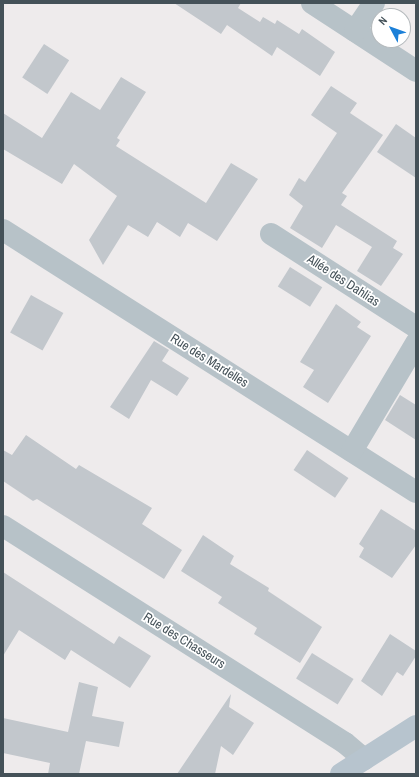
<!DOCTYPE html>
<html>
<head>
<meta charset="utf-8">
<style>
	body { margin:0 }
	#map { position:relative; width:419px; height:777px; overflow:hidden; background:#eeebec; font-family:"Archivo Narrow",sans-serif }
	div>[style] { position:absolute }
	[style*='--x'] { left:calc(var(--x)*1px); top:calc(var(--y)*1px); width:calc(var(--w)*1px); rotate:calc(var(--a)*1deg) }
	.building>* { inset:0; background:#c2c7cc; transform-origin:0 0 }
	.street>* { height:22px; margin:-11px; padding:0 11px; transform-origin:11px; border-radius:11px; background:#b7c2c8 }
	.secondary>* { height:22px; margin:-11px; padding:0 11px; transform-origin:11px; border-radius:11px; background:#b7c4ce }
	span { translate:-50% -50%; white-space:nowrap; text-align:center; line-height:1.15; -webkit-text-stroke:3.5px #fff; paint-order:stroke }
	.street-label { font-size:13px; color:#445158 }
	.frame { position:absolute; inset:0; border:4px solid #445158; pointer-events:none }
	.north { position:absolute; left:371px; top:8px; width:40px; height:40px; box-sizing:border-box; background:#fff; border:1px solid #b4b9bc; border-radius:50%; rotate:311deg; font-size:11px; font-weight:700; line-height:16px; text-align:center; color:#445158 }
	.north::after { content:''; display:block; margin:auto; width:14px; height:18px; background:#1c80d8; clip-path:polygon(50% 0,100% 100%,50% 72%,0 100%) }
</style>
</head>
<body>
<div id="map">
	<div class="building">
		<i style="clip-path:polygon(174px 3px,241px 3px,238px 8px,260px 22px,263px 17px,275px 24px,277px 20px,299px 34px,302px 29px,335px 52px,320px 76px,277px 47px,272px 56px,227px 25px,221px 34px)"></i>
		<i style="left:44px;top:44px;width:30px;height:40px;rotate:33deg"></i>
		<i style="clip-path:polygon(121px 77px,146px 92px,117px 138px,120px 140px,116px 146px,206px 203px,231px 163px,258px 179px,217px 241px,188px 223px,180px 237px,157px 222px,148px 237px,128px 225px,103px 265px,89px 240px,117px 196px,74px 164px,62px 184px,3px 149px,3px 113px,42px 138px,71px 92px,100px 110px)"></i>
		<i style="clip-path:polygon(331px 86px,357px 103px,350px 113px,383px 135px,342px 193px,347px 196px,341px 205px,397px 241px,393px 248px,403px 254px,381px 286px,357px 271px,372px 247px,336px 225px,322px 248px,290px 228px,303px 206px,289px 195px,299px 178px,305px 182px,337px 133px,311px 115px)"></i>
		<i style="clip-path:polygon(396px 124px,416px 138px,416px 178px,377px 152px)"></i>
		<i style="left:290px;top:267px;width:38px;height:23px;rotate:32deg"></i>
		<i style="left:31px;top:295px;width:37px;height:43px;rotate:29deg"></i>
		<i style="clip-path:polygon(336px 304px,361px 322px,357px 327px,371px 336px,328px 403px,303px 387px,314px 370px,300px 362px)"></i>
		<i style="clip-path:polygon(154px 341px,169px 350px,162px 361px,189px 378px,177px 396px,151px 380px,129px 419px,110px 407px)"></i>
		<i style="clip-path:polygon(400px 395px,416px 405px,416px 440px,385px 420px)"></i>
		<i style="clip-path:polygon(26px 435px,76px 469px,79px 465px,152px 508px,142px 524px,182px 550px,164px 579px,37px 499px,33px 501px,3px 481px,3px 450px,12px 455px)"></i>
		<i style="left:307px;top:450px;width:50px;height:24px;rotate:34deg"></i>
		<i style="clip-path:polygon(381px 509px,416px 531px,416px 545px,392px 578px,359px 557px,364px 548px,359px 544px)"></i>
		<i style="clip-path:polygon(203px 535px,234px 556px,230px 564px,269px 588px,268px 591px,322px 627px,300px 663px,254px 634px,257px 628px,218px 603px,222px 597px,181px 571px)"></i>
		<i style="clip-path:polygon(3px 572px,114px 644px,119px 636px,151px 656px,130px 688px,71px 650px,65px 660px,19px 630px,3px 656px)"></i>
		<i style="clip-path:polygon(390px 634px,416px 651px,416px 656px,403px 676px,397px 672px,382px 696px,361px 681px)"></i>
		<i style="left:312px;top:653px;width:49px;height:30px;rotate:32deg"></i>
		<i style="clip-path:polygon(79px 682px,98px 687px,92px 716px,124px 722px,119px 747px,86px 741px,79px 774px,48px 774px,50px 763px,3px 753px,3px 718px,68px 732px)"></i>
		<i style="clip-path:polygon(231px 694px,229px 707px,254px 723px,233px 755px,221px 746px,215px 774px,177px 774px)"></i>
	</div>
	<div class="street">
		<i style="--x:312;--y:3;--w:124;--a:33.2"></i>
		<i style="--x:355;--y:31;--w:34;--a:-56"></i>
		<i style="--x:3;--y:230;--w:489;--a:32.4"></i>
		<i style="--x:271;--y:234;--w:172;--a:32.7"></i>
		<i style="--x:352;--y:451;--w:126;--a:-59.3"></i>
		<i style="--x:3;--y:526;--w:405;--a:32.4"></i>
		<i style="--x:345;--y:743;--w:25;--a:40"></i>
	</div>
	<div class="secondary">
		<i style="--x:341;--y:774;--w:89;--a:-32.6"></i>
	</div>
	<div class="street-label">
		<span style="left:343px;top:281px;rotate:33deg">Allée des Dahlias</span>
		<span style="left:209px;top:361px;rotate:32deg">Rue des Mardelles</span>
		<span style="left:184px;top:641px;rotate:32deg">Rue des Chasseurs</span>
	</div>
	<div class="frame"></div>
	<div class="north">N</div>
</div>
</body>
</html>
